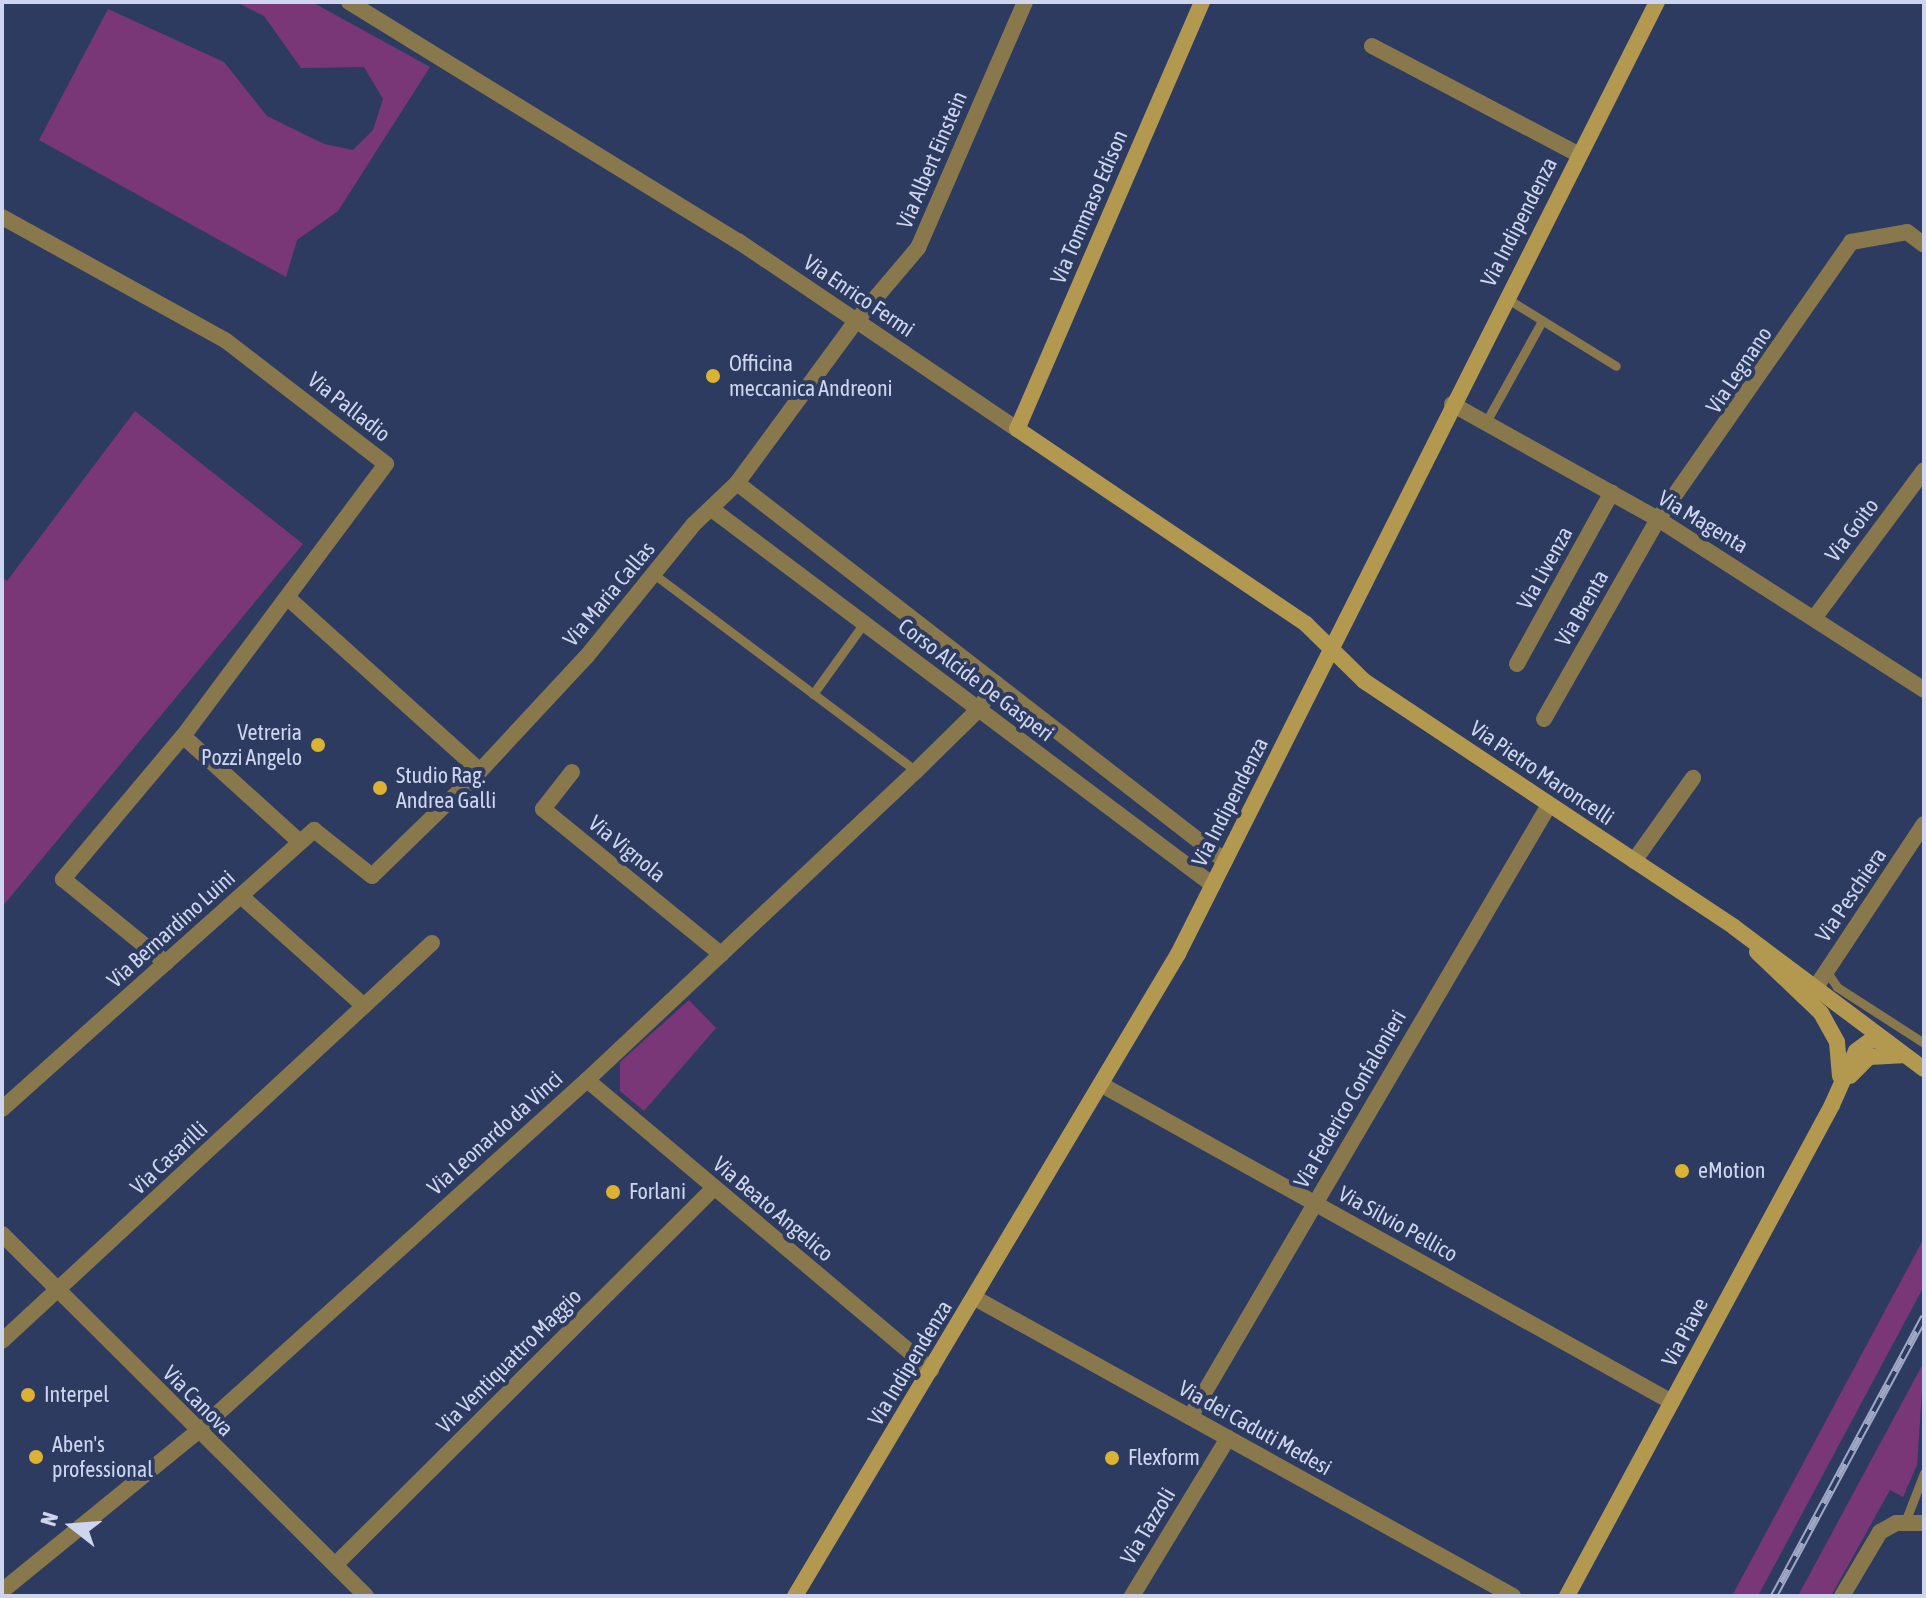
<!DOCTYPE html>
<html>
<head>
<meta charset="utf-8">
<style>
	body { margin:0 }
	#map { position:relative; width:1926px; height:1598px; overflow:hidden; background:#2e3b60; font-family:"Asap Condensed",sans-serif }
	div>[style] { position:absolute }
	[style*='--x'] { left:calc(var(--x)*1px); top:calc(var(--y)*1px); width:calc(var(--w)*1px); rotate:calc(var(--a)*1deg) }
	.green>* { inset:0; background:#7a3777 }
	.lane>* { height:9px; margin:-4.5px; padding:0 4.5px; transform-origin:4.5px; border-radius:4.5px; background:#89784c }
	.street>* { height:16px; margin:-8px; padding:0 8px; transform-origin:8px; border-radius:8px; background:#89784c }
	.secondary>* { height:16px; margin:-8px; padding:0 8px; transform-origin:8px; border-radius:8px; background:#b39850 }
	.rail>* { height:8px; margin-top:-4px; transform-origin:0; background:repeating-linear-gradient(90deg,#2e3b60 0 15px,#9fa9c5 0 30px); box-sizing:border-box; border-block:2px solid #9fa9c5 }
	.dots>* { width:22px; height:22px; translate:-50% -50%; box-sizing:border-box; border:4px solid #2e3b60; border-radius:50% }
	span { translate:-50% -50%; white-space:nowrap; text-align:center; line-height:1.15; -webkit-text-stroke:8px #2e3b60; paint-order:stroke }
	.street-label { font-size:22px; color:#cdd6ee }
	.poi-label { font-size:22px; color:#cdd6ee }
	.left { translate:0 -50%; text-align:left }
	.right { translate:-100% -50%; text-align:right }
	.frame { position:absolute; inset:0; border:4px solid #cdd6ee; pointer-events:none }
	.north { position:absolute; left:32px; top:1486px; width:80px; height:80px; -webkit-text-stroke:6px #2e3b60; paint-order:stroke; rotate:287deg; font-size:22px; font-weight:700; line-height:32px; text-align:center; color:#cdd6ee }
	.north::after { content:''; display:block; margin:auto; width:28px; height:36px; background:#cdd6ee; clip-path:polygon(50% 0,100% 100%,50% 72%,0 100%) }
</style>
</head>
<body>
<div id="map">
	<div class="green">
		<i style="clip-path:polygon(236px 2px,312px 2px,430px 67px,338px 211px,297px 240px,286px 277px,39px 140px,108px 9px,224px 62px,267px 116px,324px 144px,353px 150px,373px 130px,383px 99px,364px 67px,301px 68px,264px 16px)"></i>
		<i style="clip-path:polygon(135px 411px,303px 544px,2px 907px,2px 577px,7px 581px)"></i>
		<i style="clip-path:polygon(689px 1000px,716px 1028px,644px 1111px,620px 1091px,620px 1062px)"></i>
		<i style="clip-path:polygon(1924px 1238px,1924px 1286px,1758px 1596px,1732px 1596px)"></i>
		<i style="clip-path:polygon(1924px 1362px,1917px 1465px,1903px 1497px,1890px 1490px,1831px 1596px,1798px 1596px)"></i>
	</div>
	<div class="lane">
		<i style="--x:1506;--y:298;--w:129;--a:31.7"></i>
		<i style="--x:1486;--y:422;--w:115;--a:-61"></i>
		<i style="--x:655;--y:575;--w:326;--a:36.9"></i>
		<i style="--x:813;--y:694;--w:87;--a:-54.3"></i>
		<i style="--x:1827;--y:972;--w:18;--a:56"></i>
		<i style="--x:1837;--y:987;--w:103;--a:32.8"></i>
		<i style="--x:1905;--y:1522;--w:53;--a:-68.8"></i>
	</div>
	<div class="street">
		<i style="--x:349;--y:2;--w:457;--a:31.6"></i>
		<i style="--x:738;--y:241;--w:336;--a:34"></i>
		<i style="--x:1372;--y:46;--w:233;--a:27.7"></i>
		<i style="--x:2;--y:217;--w:255;--a:28.9"></i>
		<i style="--x:225;--y:340;--w:203;--a:37.6"></i>
		<i style="--x:386;--y:464;--w:339;--a:126.7"></i>
		<i style="--x:183;--y:736;--w:187;--a:130"></i>
		<i style="--x:63;--y:879;--w:133;--a:39.2"></i>
		<i style="--x:1452;--y:404;--w:236;--a:29.2"></i>
		<i style="--x:1658;--y:519;--w:316;--a:32.7"></i>
		<i style="--x:737;--y:483;--w:617;--a:37.76"></i>
		<i style="--x:713;--y:510;--w:625;--a:36.87"></i>
		<i style="--x:288;--y:598;--w:258;--a:42"></i>
		<i style="--x:1815;--y:617;--w:183;--a:-53.4"></i>
		<i style="--x:1517;--y:664;--w:196;--a:-61.1"></i>
		<i style="--x:1544;--y:719;--w:230;--a:-60.3"></i>
		<i style="--x:1658;--y:519;--w:338;--a:-55.1"></i>
		<i style="--x:1851;--y:242;--w:57;--a:-10.1"></i>
		<i style="--x:1907;--y:232;--w:21;--a:37"></i>
		<i style="--x:183;--y:736;--w:158;--a:42.2"></i>
		<i style="--x:572;--y:772;--w:47;--a:128.1"></i>
		<i style="--x:543;--y:809;--w:230;--a:39.2"></i>
		<i style="--x:1634;--y:861;--w:102;--a:-54.6"></i>
		<i style="--x:241;--y:896;--w:165;--a:41.8"></i>
		<i style="--x:1814;--y:990;--w:199;--a:-56.5"></i>
		<i style="--x:587;--y:1080;--w:450;--a:40.1"></i>
		<i style="--x:1102;--y:1085;--w:652;--a:29.08"></i>
		<i style="--x:2;--y:1109;--w:419;--a:-41.8"></i>
		<i style="--x:314;--y:830;--w:74;--a:38.4"></i>
		<i style="--x:372;--y:876;--w:151;--a:-44.2"></i>
		<i style="--x:480;--y:771;--w:157;--a:-47.1"></i>
		<i style="--x:587;--y:656;--w:170;--a:-51"></i>
		<i style="--x:694;--y:524;--w:59;--a:-43.6"></i>
		<i style="--x:737;--y:483;--w:201;--a:-53.7"></i>
		<i style="--x:856;--y:321;--w:96;--a:-49.7"></i>
		<i style="--x:918;--y:248;--w:268;--a:-66.5"></i>
		<i style="--x:2;--y:1234;--w:513;--a:44.84"></i>
		<i style="--x:975;--y:1298;--w:615;--a:28.98"></i>
		<i style="--x:2;--y:1341;--w:586;--a:-42.79"></i>
		<i style="--x:1190;--y:1417;--w:710;--a:-59.6"></i>
		<i style="--x:335;--y:1565;--w:535;--a:-44.85"></i>
		<i style="--x:2;--y:1591;--w:252;--a:-39.2"></i>
		<i style="--x:197;--y:1432;--w:525;--a:-42.07"></i>
		<i style="--x:587;--y:1080;--w:451;--a:-43.2"></i>
		<i style="--x:916;--y:771;--w:88;--a:-44.5"></i>
		<i style="--x:979;--y:709;--w:31;--a:-58"></i>
		<i style="--x:1132;--y:1596;--w:185;--a:-58.7"></i>
		<i style="--x:1842;--y:1596;--w:74;--a:-59.3"></i>
		<i style="--x:1880;--y:1532;--w:18;--a:-29"></i>
		<i style="--x:1896;--y:1523;--w:28;--a:0"></i>
	</div>
	<div class="secondary">
		<i style="--x:1202;--y:2;--w:465;--a:113.4"></i>
		<i style="--x:1017;--y:429;--w:349;--a:34"></i>
		<i style="--x:1306;--y:624;--w:81;--a:44.5"></i>
		<i style="--x:1364;--y:681;--w:444;--a:33.6"></i>
		<i style="--x:1734;--y:927;--w:237;--a:36.8"></i>
		<i style="--x:1757;--y:952;--w:88;--a:43.6"></i>
		<i style="--x:1821;--y:1013;--w:33;--a:61"></i>
		<i style="--x:1837;--y:1042;--w:34;--a:85"></i>
		<i style="--x:1850;--y:1076;--w:27;--a:-45"></i>
		<i style="--x:1869;--y:1057;--w:33;--a:-3"></i>
		<i style="--x:795;--y:1596;--w:748;--a:-59.18"></i>
		<i style="--x:1178;--y:954;--w:1066;--a:-63.29"></i>
		<i style="--x:1567;--y:1596;--w:558;--a:-61.64"></i>
		<i style="--x:1832;--y:1105;--w:59;--a:-66"></i>
		<i style="--x:1856;--y:1051;--w:19;--a:-36"></i>
		<i style="--x:1871;--y:1040;--w:14;--a:8"></i>
	</div>
	<div class="rail">
		<i style="--x:1774;--y:1596;--w:317;--a:-61.7"></i>
	</div>
	<div class="dots">
		<i style="left:713px;top:376px;background:#dcb233"></i>
		<i style="left:318px;top:745px;background:#dcb233"></i>
		<i style="left:380px;top:788px;background:#dcb233"></i>
		<i style="left:1682px;top:1171px;background:#dcb233"></i>
		<i style="left:613px;top:1192px;background:#dcb233"></i>
		<i style="left:28px;top:1395px;background:#dcb233"></i>
		<i style="left:36px;top:1457px;background:#dcb233"></i>
		<i style="left:1112px;top:1458px;background:#dcb233"></i>
	</div>
	<div class="street-label">
		<span style="left:932px;top:160px;rotate:-67deg">Via Albert Einstein</span>
		<span style="left:1089px;top:207px;rotate:-67deg">Via Tommaso Edison</span>
		<span style="left:1519px;top:222px;rotate:-63deg">Via Indipendenza</span>
		<span style="left:859px;top:296px;rotate:34deg">Via Enrico Fermi</span>
		<span style="left:1739px;top:370px;rotate:-56deg">Via Legnano</span>
		<span style="left:349px;top:407px;rotate:38deg">Via Palladio</span>
		<span style="left:1703px;top:522px;rotate:31deg">Via Magenta</span>
		<span style="left:1852px;top:530px;rotate:-53deg">Via Goito</span>
		<span style="left:1545px;top:568px;rotate:-61deg">Via Livenza</span>
		<span style="left:609px;top:594px;rotate:-50deg">Via Maria Callas</span>
		<span style="left:1582px;top:608px;rotate:-60deg">Via Brenta</span>
		<span style="left:976px;top:680px;rotate:37deg">Corso Alcide De Gasperi</span>
		<span style="left:1542px;top:773px;rotate:34deg">Via Pietro Maroncelli</span>
		<span style="left:1230px;top:802px;rotate:-63deg">Via Indipendenza</span>
		<span style="left:627px;top:849px;rotate:39deg">Via Vignola</span>
		<span style="left:1851px;top:895px;rotate:-56deg">Via Peschiera</span>
		<span style="left:171px;top:929px;rotate:-42deg">Via Bernardino Luini</span>
		<span style="left:1350px;top:1099px;rotate:-60deg">Via Federico Confalonieri</span>
		<span style="left:495px;top:1133px;rotate:-42deg">Via Leonardo da Vinci</span>
		<span style="left:169px;top:1158px;rotate:-43deg">Via Casarilli</span>
		<span style="left:773px;top:1209px;rotate:40deg">Via Beato Angelico</span>
		<span style="left:1398px;top:1224px;rotate:29deg">Via Silvio Pellico</span>
		<span style="left:1685px;top:1332px;rotate:-62deg">Via Piave</span>
		<span style="left:509px;top:1361px;rotate:-45deg">Via Ventiquattro Maggio</span>
		<span style="left:910px;top:1363px;rotate:-59deg">Via Indipendenza</span>
		<span style="left:198px;top:1401px;rotate:45deg">Via Canova</span>
		<span style="left:1255px;top:1428px;rotate:29deg">Via dei Caduti Medesi</span>
		<span style="left:1148px;top:1526px;rotate:-59deg">Via Tazzoli</span>
	</div>
	<div class="poi-label">
		<span class="left" style="left:729px;top:376px">Officina<br>meccanica Andreoni</span>
		<span class="right" style="left:302px;top:745px">Vetreria<br>Pozzi Angelo</span>
		<span class="left" style="left:396px;top:788px">Studio Rag.<br>Andrea Galli</span>
		<span class="left" style="left:1698px;top:1171px">eMotion</span>
		<span class="left" style="left:629px;top:1192px">Forlani</span>
		<span class="left" style="left:44px;top:1395px">Interpel</span>
		<span class="left" style="left:52px;top:1457px">Aben's<br>professional</span>
		<span class="left" style="left:1128px;top:1458px">Flexform</span>
	</div>
	<div class="frame"></div>
	<div class="north">N</div>
</div>
</body>
</html>
